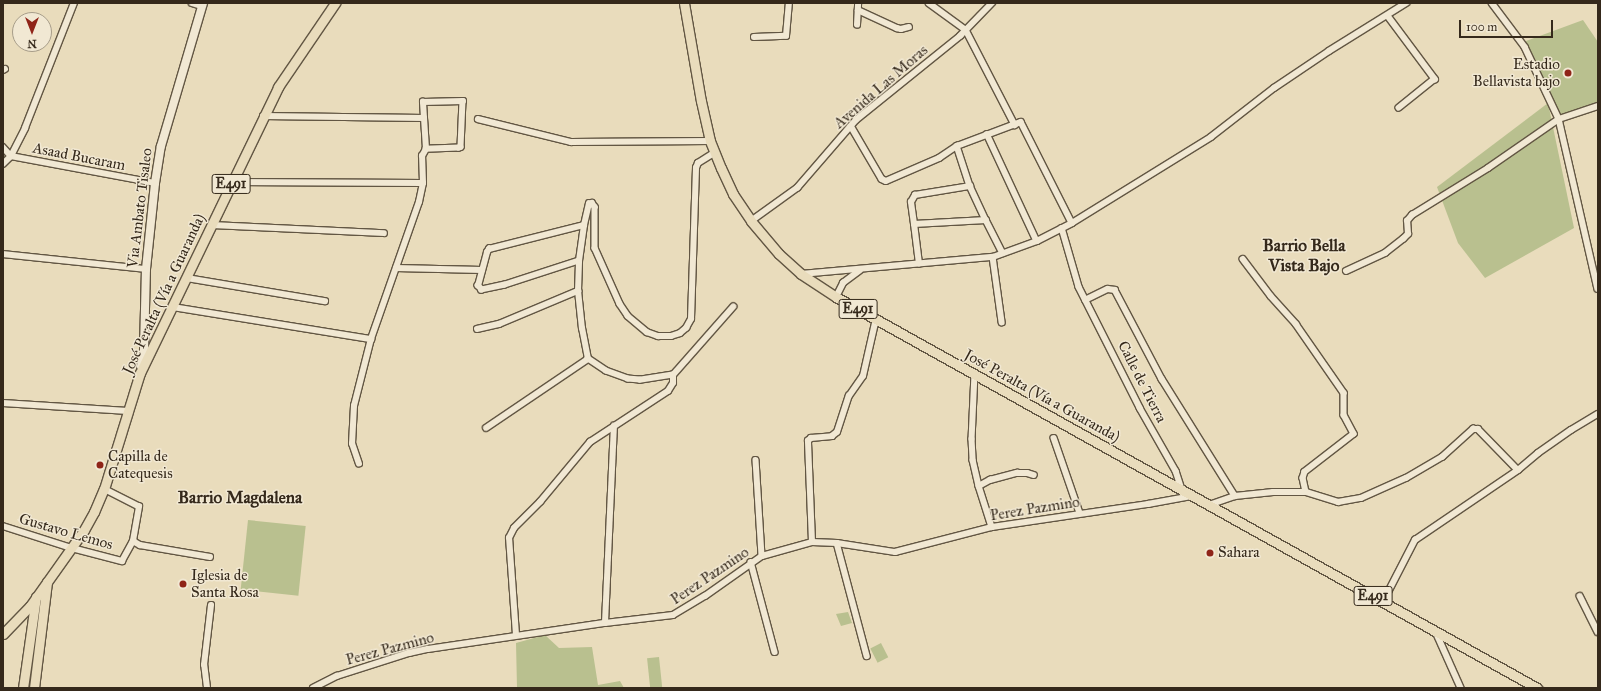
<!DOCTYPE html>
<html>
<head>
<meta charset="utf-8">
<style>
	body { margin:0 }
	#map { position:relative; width:1601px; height:691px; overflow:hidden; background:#e9dcbc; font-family:"IM FELL Great Primer",serif }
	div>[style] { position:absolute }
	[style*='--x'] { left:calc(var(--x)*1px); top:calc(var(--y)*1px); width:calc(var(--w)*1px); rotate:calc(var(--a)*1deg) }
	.green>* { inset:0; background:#b9c08f; transform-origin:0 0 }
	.roads { filter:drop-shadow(1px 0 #625643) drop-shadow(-1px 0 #625643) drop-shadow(0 1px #625643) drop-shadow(0 -1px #625643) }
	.minor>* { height:5.5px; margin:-2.75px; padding:0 2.75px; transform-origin:2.75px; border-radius:2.75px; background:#f1e8d3 }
	.secondary>* { height:8px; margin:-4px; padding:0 4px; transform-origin:4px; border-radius:4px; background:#f1e8d3 }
	.primary>* { height:9px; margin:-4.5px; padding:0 4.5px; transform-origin:4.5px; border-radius:4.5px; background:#e9dcbc }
	.trunk>* { height:9px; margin:-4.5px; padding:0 4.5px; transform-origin:4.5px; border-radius:4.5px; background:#e9dcbc }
	.dots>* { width:11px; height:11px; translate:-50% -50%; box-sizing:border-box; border:2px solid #f1e8d3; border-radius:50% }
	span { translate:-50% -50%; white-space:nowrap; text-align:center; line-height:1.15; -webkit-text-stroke:3px #f1e8d3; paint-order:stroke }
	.shield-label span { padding:1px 3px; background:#f1e8d3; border:1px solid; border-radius:3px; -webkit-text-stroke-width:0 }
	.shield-label { font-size:14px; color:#35291b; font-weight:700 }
	.poi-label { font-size:15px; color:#35291b }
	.right { translate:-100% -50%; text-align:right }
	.left { translate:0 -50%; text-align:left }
	.street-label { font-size:15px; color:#35291b }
	.quarter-label { font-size:17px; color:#35291b; font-weight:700 }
	.frame { position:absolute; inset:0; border:4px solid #35291b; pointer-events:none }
	.north { position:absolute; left:12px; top:12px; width:40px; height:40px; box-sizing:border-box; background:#f1e8d3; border:1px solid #a69c89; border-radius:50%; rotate:180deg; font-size:11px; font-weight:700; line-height:16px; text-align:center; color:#35291b }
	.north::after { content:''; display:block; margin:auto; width:14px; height:18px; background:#8f2418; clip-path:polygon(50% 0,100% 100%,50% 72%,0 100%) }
	.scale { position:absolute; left:1459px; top:20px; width:94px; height:18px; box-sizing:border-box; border:2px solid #35291b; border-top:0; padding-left:5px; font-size:12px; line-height:14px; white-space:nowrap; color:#35291b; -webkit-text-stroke:3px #f1e8d3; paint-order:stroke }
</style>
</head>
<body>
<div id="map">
	<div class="green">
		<i style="clip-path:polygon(1583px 20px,1598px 42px,1598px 103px,1559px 116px,1523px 42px)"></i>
		<i style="clip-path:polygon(1548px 103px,1574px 228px,1485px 278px,1458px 243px,1437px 187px)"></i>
		<i style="left:248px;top:520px;width:58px;height:70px;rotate:6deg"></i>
		<i style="clip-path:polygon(848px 612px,852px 623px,841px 626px,836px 614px)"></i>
		<i style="clip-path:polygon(545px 635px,559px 648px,592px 647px,598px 685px,620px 681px,624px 688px,517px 688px,516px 643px)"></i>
		<i style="left:881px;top:643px;width:16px;height:12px;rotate:63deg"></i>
		<i style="left:659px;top:657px;width:31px;height:12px;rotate:84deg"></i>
	</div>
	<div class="roads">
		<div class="minor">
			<i style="--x:192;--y:3;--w:10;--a:17"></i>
			<i style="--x:929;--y:3;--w:46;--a:36.1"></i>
			<i style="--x:966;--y:30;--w:107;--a:62.7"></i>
			<i style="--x:1492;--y:3;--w:55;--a:53.1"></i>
			<i style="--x:1525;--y:47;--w:80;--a:64.7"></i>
			<i style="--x:1559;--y:119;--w:174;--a:77.1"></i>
			<i style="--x:858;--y:10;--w:43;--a:24.8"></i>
			<i style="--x:897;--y:28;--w:4;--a:14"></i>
			<i style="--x:901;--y:29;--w:8;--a:-14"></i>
			<i style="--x:1388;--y:16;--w:79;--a:53.3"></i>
			<i style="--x:1435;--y:79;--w:46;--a:141.1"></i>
			<i style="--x:857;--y:25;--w:22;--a:-87"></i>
			<i style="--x:754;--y:37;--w:32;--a:-2"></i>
			<i style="--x:786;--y:36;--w:33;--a:-85"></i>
			<i style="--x:3;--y:70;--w:2;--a:-27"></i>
			<i style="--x:463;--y:101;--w:46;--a:92.5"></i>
			<i style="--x:461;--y:147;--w:2;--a:153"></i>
			<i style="--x:459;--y:148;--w:33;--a:178"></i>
			<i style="--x:426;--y:149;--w:47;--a:-93.7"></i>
			<i style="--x:423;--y:102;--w:40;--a:-1.4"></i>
			<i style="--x:263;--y:116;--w:161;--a:0.7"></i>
			<i style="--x:478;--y:119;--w:96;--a:13.9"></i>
			<i style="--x:571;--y:142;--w:139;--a:-0.4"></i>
			<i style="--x:851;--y:126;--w:61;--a:59.7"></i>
			<i style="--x:882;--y:179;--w:4;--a:27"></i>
			<i style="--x:886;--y:181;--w:58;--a:-23.5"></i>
			<i style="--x:939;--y:158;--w:22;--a:-34"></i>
			<i style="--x:957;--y:146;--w:42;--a:72"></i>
			<i style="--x:970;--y:186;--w:38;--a:65"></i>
			<i style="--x:987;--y:134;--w:118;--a:65"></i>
			<i style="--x:957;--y:146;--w:68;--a:-20.6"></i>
			<i style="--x:1021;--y:122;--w:113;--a:63.2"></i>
			<i style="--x:3;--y:147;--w:12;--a:48"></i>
			<i style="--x:11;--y:156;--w:147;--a:10.6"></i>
			<i style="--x:3;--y:164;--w:11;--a:-45"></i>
			<i style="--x:11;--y:156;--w:31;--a:-63"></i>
			<i style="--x:25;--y:128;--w:134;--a:-68.6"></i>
			<i style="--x:232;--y:182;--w:191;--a:0.3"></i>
			<i style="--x:751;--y:221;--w:57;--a:-35.7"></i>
			<i style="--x:797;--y:188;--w:90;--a:-49.1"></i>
			<i style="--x:856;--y:120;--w:134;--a:-38.9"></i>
			<i style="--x:960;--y:36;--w:46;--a:-45.9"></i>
			<i style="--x:914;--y:224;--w:22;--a:-98"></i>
			<i style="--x:911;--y:202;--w:8;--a:-60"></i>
			<i style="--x:915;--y:195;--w:56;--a:-9.3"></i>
			<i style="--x:212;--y:225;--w:172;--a:2.7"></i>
			<i style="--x:1062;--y:228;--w:61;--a:73.9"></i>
			<i style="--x:1079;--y:287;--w:136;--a:63.2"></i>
			<i style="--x:1140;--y:408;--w:73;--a:60.3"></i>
			<i style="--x:1176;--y:471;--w:19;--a:72"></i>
			<i style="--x:3;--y:254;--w:144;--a:6"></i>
			<i style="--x:993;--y:257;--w:66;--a:82.1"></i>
			<i style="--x:1243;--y:259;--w:46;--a:52.9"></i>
			<i style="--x:1271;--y:296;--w:38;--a:48"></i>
			<i style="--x:1296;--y:324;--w:84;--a:55.2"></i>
			<i style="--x:1344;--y:393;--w:22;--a:90"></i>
			<i style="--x:1344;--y:415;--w:21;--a:62"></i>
			<i style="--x:1354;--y:434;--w:62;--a:142.2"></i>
			<i style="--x:1305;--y:472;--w:6;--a:108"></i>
			<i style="--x:1303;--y:478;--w:14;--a:78"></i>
			<i style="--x:579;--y:261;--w:78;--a:162"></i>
			<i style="--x:505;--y:285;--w:24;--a:168"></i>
			<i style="--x:482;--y:290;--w:6;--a:-135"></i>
			<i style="--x:478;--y:286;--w:35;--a:-75"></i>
			<i style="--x:487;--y:252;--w:4;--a:-56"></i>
			<i style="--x:489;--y:249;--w:98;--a:-14.2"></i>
			<i style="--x:919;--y:264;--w:40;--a:-97.1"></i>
			<i style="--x:914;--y:224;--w:72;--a:-3.2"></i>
			<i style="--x:986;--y:220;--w:37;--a:63"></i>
			<i style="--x:396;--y:268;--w:86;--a:1.3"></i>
			<i style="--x:1346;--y:271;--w:43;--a:-24.8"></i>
			<i style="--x:1385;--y:253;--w:23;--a:-38"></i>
			<i style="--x:1403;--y:239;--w:7;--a:-45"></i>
			<i style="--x:1408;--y:234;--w:13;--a:-94"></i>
			<i style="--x:1407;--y:221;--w:8;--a:-50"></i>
			<i style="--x:1412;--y:215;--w:89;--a:-31.7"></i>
			<i style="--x:1488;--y:168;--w:86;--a:-34.6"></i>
			<i style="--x:1559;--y:119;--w:41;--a:-18.4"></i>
			<i style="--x:801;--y:274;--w:193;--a:-5.1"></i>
			<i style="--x:993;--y:257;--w:47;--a:-20"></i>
			<i style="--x:1037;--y:241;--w:39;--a:-27"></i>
			<i style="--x:1072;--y:223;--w:163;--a:-31.7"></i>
			<i style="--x:1211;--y:137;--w:80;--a:-37.9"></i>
			<i style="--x:1274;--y:88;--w:66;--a:-33.9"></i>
			<i style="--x:1329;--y:51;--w:91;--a:-31.9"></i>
			<i style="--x:187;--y:278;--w:140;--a:9.5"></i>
			<i style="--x:836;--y:297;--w:16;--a:-63"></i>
			<i style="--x:843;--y:283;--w:21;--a:-37"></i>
			<i style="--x:1085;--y:300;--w:25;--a:-26"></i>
			<i style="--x:1108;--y:289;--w:7;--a:8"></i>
			<i style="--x:1115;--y:290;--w:101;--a:62.2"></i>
			<i style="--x:1162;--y:379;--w:138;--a:58"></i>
			<i style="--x:173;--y:307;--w:201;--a:9.2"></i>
			<i style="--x:477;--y:329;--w:23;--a:-13"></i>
			<i style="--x:499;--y:324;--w:86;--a:-22.7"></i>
			<i style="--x:975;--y:374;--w:65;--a:92.6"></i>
			<i style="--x:972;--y:439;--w:21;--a:87"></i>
			<i style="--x:973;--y:460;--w:27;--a:77"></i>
			<i style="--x:979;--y:486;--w:43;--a:72.4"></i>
			<i style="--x:673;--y:375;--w:91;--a:-48.6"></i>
			<i style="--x:3;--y:403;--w:125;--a:3.7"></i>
			<i style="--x:486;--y:428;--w:123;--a:-34.1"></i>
			<i style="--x:1054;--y:438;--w:79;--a:70.9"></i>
			<i style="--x:756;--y:460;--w:96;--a:86.4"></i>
			<i style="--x:359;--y:464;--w:21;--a:-109"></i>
			<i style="--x:352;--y:444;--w:38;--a:-87"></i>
			<i style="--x:354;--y:406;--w:69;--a:-75.8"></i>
			<i style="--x:371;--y:339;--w:145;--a:-70.7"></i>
			<i style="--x:419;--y:202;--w:19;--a:-78"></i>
			<i style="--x:423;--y:183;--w:27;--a:-92"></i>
			<i style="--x:422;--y:156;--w:8;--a:-60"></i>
			<i style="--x:979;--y:486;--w:13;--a:-29"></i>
			<i style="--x:990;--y:480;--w:28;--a:-15"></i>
			<i style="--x:1017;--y:473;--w:10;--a:0"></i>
			<i style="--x:1027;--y:473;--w:7;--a:16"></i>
			<i style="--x:1209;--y:505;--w:28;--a:-19"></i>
			<i style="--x:1235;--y:496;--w:38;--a:-6"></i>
			<i style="--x:1273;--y:492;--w:33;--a:0"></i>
			<i style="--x:1306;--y:492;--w:34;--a:17"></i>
			<i style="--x:1338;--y:502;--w:23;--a:-10"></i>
			<i style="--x:1361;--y:498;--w:49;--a:-24"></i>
			<i style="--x:1406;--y:478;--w:42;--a:-30.3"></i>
			<i style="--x:1442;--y:457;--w:42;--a:-42.1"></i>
			<i style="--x:1473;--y:429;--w:5;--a:0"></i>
			<i style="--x:1478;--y:429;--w:57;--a:45.7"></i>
			<i style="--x:3;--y:526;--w:72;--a:17.7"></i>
			<i style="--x:72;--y:548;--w:52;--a:14.6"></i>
			<i style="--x:122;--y:561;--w:23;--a:-61"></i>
			<i style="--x:133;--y:541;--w:35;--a:-80"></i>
			<i style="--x:139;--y:507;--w:39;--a:-153"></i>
			<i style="--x:133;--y:541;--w:8;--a:30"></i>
			<i style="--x:140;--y:545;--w:71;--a:9.7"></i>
			<i style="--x:812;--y:542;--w:101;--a:-92.3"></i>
			<i style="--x:808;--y:441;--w:4;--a:-45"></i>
			<i style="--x:811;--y:438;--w:21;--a:-5"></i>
			<i style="--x:832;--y:436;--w:6;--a:-39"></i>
			<i style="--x:837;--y:432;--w:38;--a:-72"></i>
			<i style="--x:849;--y:396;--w:24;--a:-55"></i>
			<i style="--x:863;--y:376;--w:58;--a:-77.2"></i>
			<i style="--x:837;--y:543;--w:117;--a:75.1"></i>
			<i style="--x:751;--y:562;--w:93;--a:75.1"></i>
			<i style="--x:1580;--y:596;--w:40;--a:63.4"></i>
			<i style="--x:1383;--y:602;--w:70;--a:-62.7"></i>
			<i style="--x:1415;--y:540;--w:125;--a:-34.2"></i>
			<i style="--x:1518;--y:470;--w:26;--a:-40"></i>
			<i style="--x:1538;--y:453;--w:40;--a:-34.9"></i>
			<i style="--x:1571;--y:430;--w:31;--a:-31"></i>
			<i style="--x:605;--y:623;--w:197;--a:-87.4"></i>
			<i style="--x:1436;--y:632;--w:61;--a:65.9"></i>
			<i style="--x:516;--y:635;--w:97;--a:-94.1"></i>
			<i style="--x:509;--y:538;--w:11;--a:-63"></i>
			<i style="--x:514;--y:528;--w:37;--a:-45"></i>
			<i style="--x:540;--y:502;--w:78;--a:-50.2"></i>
			<i style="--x:590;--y:442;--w:93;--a:-33.2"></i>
			<i style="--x:668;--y:391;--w:9;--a:-58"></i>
			<i style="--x:673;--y:383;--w:8;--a:-90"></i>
			<i style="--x:673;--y:375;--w:33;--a:171"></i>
			<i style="--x:640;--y:380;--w:12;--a:-175"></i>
			<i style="--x:628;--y:379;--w:23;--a:-160"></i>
			<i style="--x:606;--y:371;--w:22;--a:-146"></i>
			<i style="--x:588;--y:359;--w:31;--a:-101"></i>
			<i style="--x:582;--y:329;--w:38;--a:-96"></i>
			<i style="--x:578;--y:291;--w:30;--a:-88"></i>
			<i style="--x:579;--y:261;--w:36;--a:-82"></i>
			<i style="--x:584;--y:225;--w:22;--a:-77"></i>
			<i style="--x:589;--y:204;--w:3;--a:-18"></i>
			<i style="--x:592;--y:203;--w:5;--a:53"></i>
			<i style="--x:595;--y:207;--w:41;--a:90"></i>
			<i style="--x:595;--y:248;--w:61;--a:65.9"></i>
			<i style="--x:620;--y:304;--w:14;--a:56"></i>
			<i style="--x:628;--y:316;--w:25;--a:40"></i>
			<i style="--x:647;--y:332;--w:12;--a:20"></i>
			<i style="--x:658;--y:336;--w:13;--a:0"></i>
			<i style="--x:671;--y:336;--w:9;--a:-18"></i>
			<i style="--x:680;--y:333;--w:8;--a:-40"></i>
			<i style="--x:686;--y:328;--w:10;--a:-61"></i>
			<i style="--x:691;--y:319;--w:151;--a:-88.1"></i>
			<i style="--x:696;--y:168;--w:5;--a:-68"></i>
			<i style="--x:698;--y:163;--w:19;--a:-32"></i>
			<i style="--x:207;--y:688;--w:23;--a:-97"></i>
			<i style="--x:204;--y:665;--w:60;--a:-83.3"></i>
			<i style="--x:313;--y:688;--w:27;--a:-27"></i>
			<i style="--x:337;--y:676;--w:76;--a:-17.7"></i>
			<i style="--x:409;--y:653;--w:19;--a:-12"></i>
			<i style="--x:428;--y:649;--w:179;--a:-8.4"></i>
			<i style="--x:605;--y:623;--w:68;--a:-6.7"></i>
			<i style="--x:673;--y:615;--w:37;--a:-31"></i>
			<i style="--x:705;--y:596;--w:70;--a:-35.1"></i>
			<i style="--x:762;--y:556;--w:52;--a:-15.6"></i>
			<i style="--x:812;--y:542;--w:25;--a:2"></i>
			<i style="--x:837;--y:543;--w:59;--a:8.8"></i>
			<i style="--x:895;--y:552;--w:100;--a:-14.5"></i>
			<i style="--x:992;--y:527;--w:158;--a:-8.4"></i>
			<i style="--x:1148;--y:504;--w:45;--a:-10.3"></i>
		</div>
		<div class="secondary">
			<i style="--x:141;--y:366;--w:16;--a:-79"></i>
			<i style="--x:144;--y:350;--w:81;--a:-88.6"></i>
			<i style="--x:146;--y:269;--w:86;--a:-84"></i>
			<i style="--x:155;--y:183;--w:37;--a:-81"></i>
			<i style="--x:161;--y:146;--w:149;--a:-73.6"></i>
		</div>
		<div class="primary">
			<i style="--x:23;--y:688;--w:92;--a:-81.9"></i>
			<i style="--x:34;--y:688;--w:107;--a:-83"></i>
		</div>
		<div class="trunk">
			<i style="--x:684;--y:3;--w:99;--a:80.2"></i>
			<i style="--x:701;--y:101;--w:41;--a:77.3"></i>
			<i style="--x:710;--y:141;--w:29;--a:68"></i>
			<i style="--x:721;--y:168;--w:29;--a:65"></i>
			<i style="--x:733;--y:194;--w:32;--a:56"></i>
			<i style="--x:751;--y:221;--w:43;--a:49.7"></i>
			<i style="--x:779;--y:254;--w:30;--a:42"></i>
			<i style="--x:801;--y:274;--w:42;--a:33.3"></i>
			<i style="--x:836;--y:297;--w:803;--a:29.15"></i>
			<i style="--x:3;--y:634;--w:39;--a:-46"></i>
			<i style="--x:30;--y:606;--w:93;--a:-54.6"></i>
			<i style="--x:84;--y:530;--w:21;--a:-61"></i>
			<i style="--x:94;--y:512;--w:25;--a:-67"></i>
			<i style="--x:104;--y:489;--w:121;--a:-72.8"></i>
			<i style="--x:140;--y:373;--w:318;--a:-64.2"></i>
			<i style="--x:278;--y:87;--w:102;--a:-55.8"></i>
		</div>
	</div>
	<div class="dots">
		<i style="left:1568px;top:73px;background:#8f2418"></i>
		<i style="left:100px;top:465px;background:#8f2418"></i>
		<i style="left:1210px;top:553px;background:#8f2418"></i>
		<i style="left:183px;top:584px;background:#8f2418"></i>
	</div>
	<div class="shield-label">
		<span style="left:231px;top:184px">E491</span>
		<span style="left:858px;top:309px">E491</span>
		<span style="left:1373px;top:596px">E491</span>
	</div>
	<div class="poi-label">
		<span class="right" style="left:1560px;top:73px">Estadio<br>Bellavista bajo</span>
		<span class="left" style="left:108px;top:465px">Capilla de<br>Catequesis</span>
		<span class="left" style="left:1218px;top:553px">Sahara</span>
		<span class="left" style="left:191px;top:584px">Iglesia de<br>Santa Rosa</span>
	</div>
	<div class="street-label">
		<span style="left:881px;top:87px;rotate:-41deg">Avenida Las Moras</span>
		<span style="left:79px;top:157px;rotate:11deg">Asaad Bucaram</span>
		<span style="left:140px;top:208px;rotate:-83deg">Via Ambato Tisaleo</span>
		<span style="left:164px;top:294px;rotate:-65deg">José Peralta (Vía a Guaranda)</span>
		<span style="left:1142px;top:382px;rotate:63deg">Calle de Tierra</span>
		<span style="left:1042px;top:396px;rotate:29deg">José Peralta (Vía a Guaranda)</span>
		<span style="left:1035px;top:509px;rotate:-9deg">Perez Pazmino</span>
		<span style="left:66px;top:532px;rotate:16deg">Gustavo Lemos</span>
		<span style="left:710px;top:576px;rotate:-34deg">Perez Pazmino</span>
		<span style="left:390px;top:649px;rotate:-15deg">Perez Pazmino</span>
	</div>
	<div class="quarter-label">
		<span style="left:1304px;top:256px">Barrio Bella<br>Vista Bajo</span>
		<span style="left:240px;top:498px">Barrio Magdalena</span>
	</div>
	<div class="frame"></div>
	<div class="north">N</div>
	<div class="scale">100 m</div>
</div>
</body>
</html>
